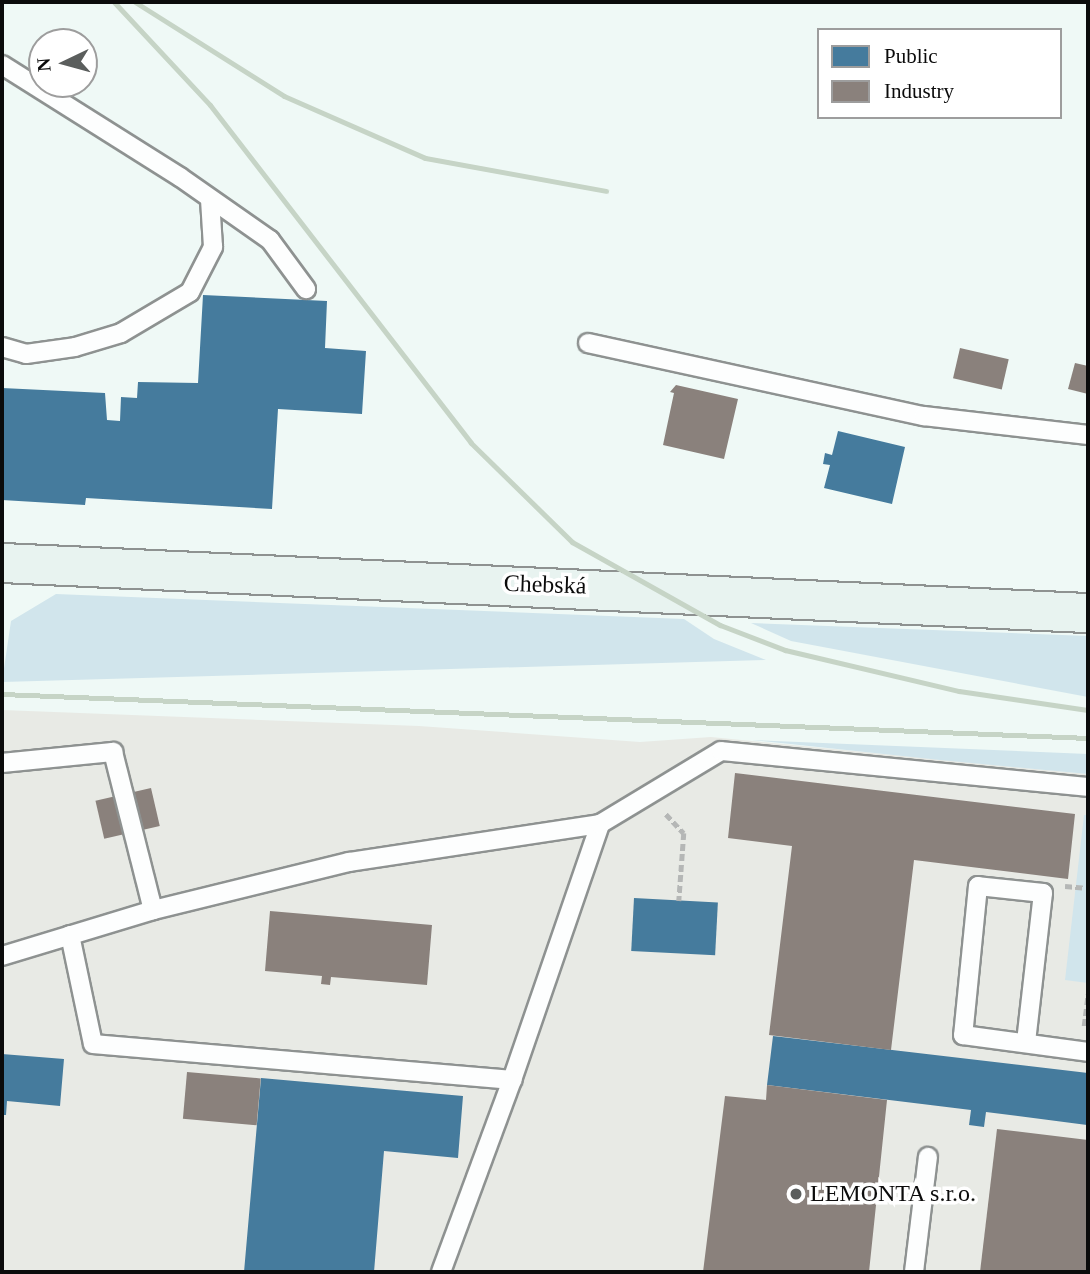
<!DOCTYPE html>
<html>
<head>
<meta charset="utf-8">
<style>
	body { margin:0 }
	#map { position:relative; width:1090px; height:1274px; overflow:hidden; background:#eff9f6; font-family:"Times New Roman",serif }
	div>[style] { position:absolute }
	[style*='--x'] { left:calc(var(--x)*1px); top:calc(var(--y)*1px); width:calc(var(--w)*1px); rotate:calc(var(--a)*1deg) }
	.industrial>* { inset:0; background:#e8eae5 }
	.green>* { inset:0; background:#d1e5ec }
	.public>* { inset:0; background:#457b9d; transform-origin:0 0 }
	.industry>* { inset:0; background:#8a817c; transform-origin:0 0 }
	.path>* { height:4.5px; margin-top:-2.25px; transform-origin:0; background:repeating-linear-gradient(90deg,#b5b7b6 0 7px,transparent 0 10.5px) }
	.roads { filter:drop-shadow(2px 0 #8e9291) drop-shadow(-2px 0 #8e9291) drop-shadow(0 2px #8e9291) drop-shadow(0 -2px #8e9291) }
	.lane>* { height:18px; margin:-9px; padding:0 9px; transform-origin:9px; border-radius:9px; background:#fdfefe }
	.secondary>* { height:38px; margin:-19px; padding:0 19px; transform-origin:19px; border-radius:19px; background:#e8f3f0 }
	.rail>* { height:5px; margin:-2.5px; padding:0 2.5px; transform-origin:2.5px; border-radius:2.5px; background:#c6d4c6 }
	.dots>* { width:19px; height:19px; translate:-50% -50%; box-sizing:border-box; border:4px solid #fff; border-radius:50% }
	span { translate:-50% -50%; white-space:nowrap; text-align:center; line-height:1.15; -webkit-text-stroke:7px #fff; paint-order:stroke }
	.street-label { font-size:24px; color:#0b0b0b }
	.poi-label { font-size:24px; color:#0b0b0b }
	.left { translate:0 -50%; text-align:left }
	.frame { position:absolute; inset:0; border:4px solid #0b0b0b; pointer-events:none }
	.legend { position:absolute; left:817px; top:28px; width:245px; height:91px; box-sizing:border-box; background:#fff; border:2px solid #9d9d9d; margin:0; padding:9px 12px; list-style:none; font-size:21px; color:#0b0b0b }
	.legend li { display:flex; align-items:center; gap:14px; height:35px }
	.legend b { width:35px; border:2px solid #9d9d9d }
	.north { position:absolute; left:28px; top:28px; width:70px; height:70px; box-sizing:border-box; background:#fff; border:2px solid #9d9d9d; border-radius:50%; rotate:265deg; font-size:19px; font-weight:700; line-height:28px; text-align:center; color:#0b0b0b }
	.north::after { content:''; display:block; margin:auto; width:24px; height:32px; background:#5b5e5d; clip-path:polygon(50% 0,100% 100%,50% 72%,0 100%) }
</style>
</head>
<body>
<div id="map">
	<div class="industrial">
		<i style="clip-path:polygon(2px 710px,419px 726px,640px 742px,711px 737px,1088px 774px,1088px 1272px,2px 1272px)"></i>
	</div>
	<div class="green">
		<i style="clip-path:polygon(56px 594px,684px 619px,714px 639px,766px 660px,2px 682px,11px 621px)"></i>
		<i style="clip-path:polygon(751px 623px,1088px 636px,1088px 697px,791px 641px)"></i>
		<i style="clip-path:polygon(752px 740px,1088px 754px,1088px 774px,940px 760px)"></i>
		<i style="clip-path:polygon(1084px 815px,1088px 815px,1088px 983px,1065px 980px)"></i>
	</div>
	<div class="public">
		<i style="clip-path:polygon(203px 295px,327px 301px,325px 348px,366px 351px,362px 414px,278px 409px,272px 509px,86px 498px,85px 505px,2px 500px,2px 388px,105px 393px,107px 420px,120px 421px,121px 397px,137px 398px,138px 382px,198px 383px)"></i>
		<i style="clip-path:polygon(838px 431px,905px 447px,892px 504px,824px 488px,830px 465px,823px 464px,825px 453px,832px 455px)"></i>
		<i style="left:634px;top:898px;width:84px;height:53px;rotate:3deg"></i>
		<i style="clip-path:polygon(773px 1036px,1088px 1073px,1087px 1125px,986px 1112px,984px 1127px,969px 1125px,971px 1110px,767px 1085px)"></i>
		<i style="clip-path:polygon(2px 1054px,64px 1059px,60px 1106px,7px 1101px,6px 1115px,2px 1115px)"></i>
		<i style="clip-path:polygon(261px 1078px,463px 1096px,458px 1158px,384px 1151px,374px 1272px,244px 1272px)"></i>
	</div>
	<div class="industry">
		<i style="left:960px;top:348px;width:50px;height:31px;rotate:13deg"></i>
		<i style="clip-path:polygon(1075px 363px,1088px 366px,1088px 394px,1068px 389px)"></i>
		<i style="clip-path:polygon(676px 385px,738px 399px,724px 459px,663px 445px,674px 393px,670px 392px)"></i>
		<i style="clip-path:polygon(735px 773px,1075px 814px,1068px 879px,914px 860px,891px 1050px,769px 1035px,792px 846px,728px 838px)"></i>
		<i style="left:151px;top:788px;width:39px;height:57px;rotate:77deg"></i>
		<i style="clip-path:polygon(270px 911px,432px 925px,427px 985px,331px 977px,330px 985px,321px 984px,322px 976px,265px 971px)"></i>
		<i style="left:187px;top:1072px;width:74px;height:47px;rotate:5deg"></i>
		<i style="clip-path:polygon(767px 1085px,887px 1100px,869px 1272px,703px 1272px,725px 1096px,766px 1100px)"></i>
		<i style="clip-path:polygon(997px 1129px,1088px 1140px,1088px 1272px,980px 1272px)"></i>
	</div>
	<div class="path">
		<i style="--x:666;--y:814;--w:26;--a:47"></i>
		<i style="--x:684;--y:833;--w:68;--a:94.2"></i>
		<i style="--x:1065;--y:886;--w:23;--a:5"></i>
		<i style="--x:1084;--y:1026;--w:32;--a:-83"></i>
	</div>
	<div class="roads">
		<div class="lane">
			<i style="--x:2;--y:65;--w:210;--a:32.2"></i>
			<i style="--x:180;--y:177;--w:110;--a:35"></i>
			<i style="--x:270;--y:240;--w:61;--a:53.7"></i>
			<i style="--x:588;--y:343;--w:344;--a:12.3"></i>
			<i style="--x:924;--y:416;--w:165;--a:6.6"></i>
			<i style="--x:2;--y:347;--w:25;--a:16"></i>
			<i style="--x:26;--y:354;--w:49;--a:-8.1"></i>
			<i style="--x:75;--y:347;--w:48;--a:-16.9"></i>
			<i style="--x:121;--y:333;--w:80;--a:-30.7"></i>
			<i style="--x:190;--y:292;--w:51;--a:-62.9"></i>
			<i style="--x:213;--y:247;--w:48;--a:-93.6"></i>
			<i style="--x:2;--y:763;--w:112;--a:-5.7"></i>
			<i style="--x:113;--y:752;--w:163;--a:75.8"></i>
			<i style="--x:70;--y:935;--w:111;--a:78.1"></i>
			<i style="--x:93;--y:1044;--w:421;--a:4.9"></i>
			<i style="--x:512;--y:1080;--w:271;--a:-71"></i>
			<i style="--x:2;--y:956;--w:158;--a:-16.9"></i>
			<i style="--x:153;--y:910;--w:202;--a:-13.8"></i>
			<i style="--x:349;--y:862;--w:254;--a:-8.6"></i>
			<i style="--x:600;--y:824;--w:141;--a:-31.1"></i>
			<i style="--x:721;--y:751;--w:369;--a:5.6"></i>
			<i style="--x:1026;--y:1042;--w:150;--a:-83.5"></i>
			<i style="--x:1043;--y:893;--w:65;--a:-173.9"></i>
			<i style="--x:978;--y:886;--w:150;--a:95.7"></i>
			<i style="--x:963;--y:1035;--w:126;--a:7.7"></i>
			<i style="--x:441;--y:1272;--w:205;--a:-69.7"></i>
			<i style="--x:914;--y:1272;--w:116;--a:-83.1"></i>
		</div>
		<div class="secondary">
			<i style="--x:2;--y:563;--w:1087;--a:2.64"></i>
		</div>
	</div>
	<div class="rail">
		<i style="--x:114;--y:2;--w:141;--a:47"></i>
		<i style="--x:210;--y:105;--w:427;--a:52.3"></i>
		<i style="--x:471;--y:443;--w:141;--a:44.4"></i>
		<i style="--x:572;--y:542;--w:170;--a:29.3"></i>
		<i style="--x:720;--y:625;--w:70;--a:21"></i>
		<i style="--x:785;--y:650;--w:179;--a:13.3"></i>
		<i style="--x:959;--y:691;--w:130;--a:8.4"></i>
		<i style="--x:135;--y:2;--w:176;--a:32.2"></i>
		<i style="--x:284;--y:96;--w:154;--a:23.7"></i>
		<i style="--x:425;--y:158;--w:184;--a:10.3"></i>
		<i style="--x:2;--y:694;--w:1087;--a:2.32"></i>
	</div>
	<div class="dots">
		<i style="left:796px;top:1194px;background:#5b5e5d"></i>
	</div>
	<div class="street-label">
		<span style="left:545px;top:585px;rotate:2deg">Chebská</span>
	</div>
	<div class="poi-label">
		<span class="left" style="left:810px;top:1194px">LEMONTA s.r.o.</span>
	</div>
	<div class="frame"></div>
	<ul class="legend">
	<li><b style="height:19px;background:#457b9d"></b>Public</li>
	<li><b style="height:19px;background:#8a817c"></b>Industry</li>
	</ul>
	<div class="north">N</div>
</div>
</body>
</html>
